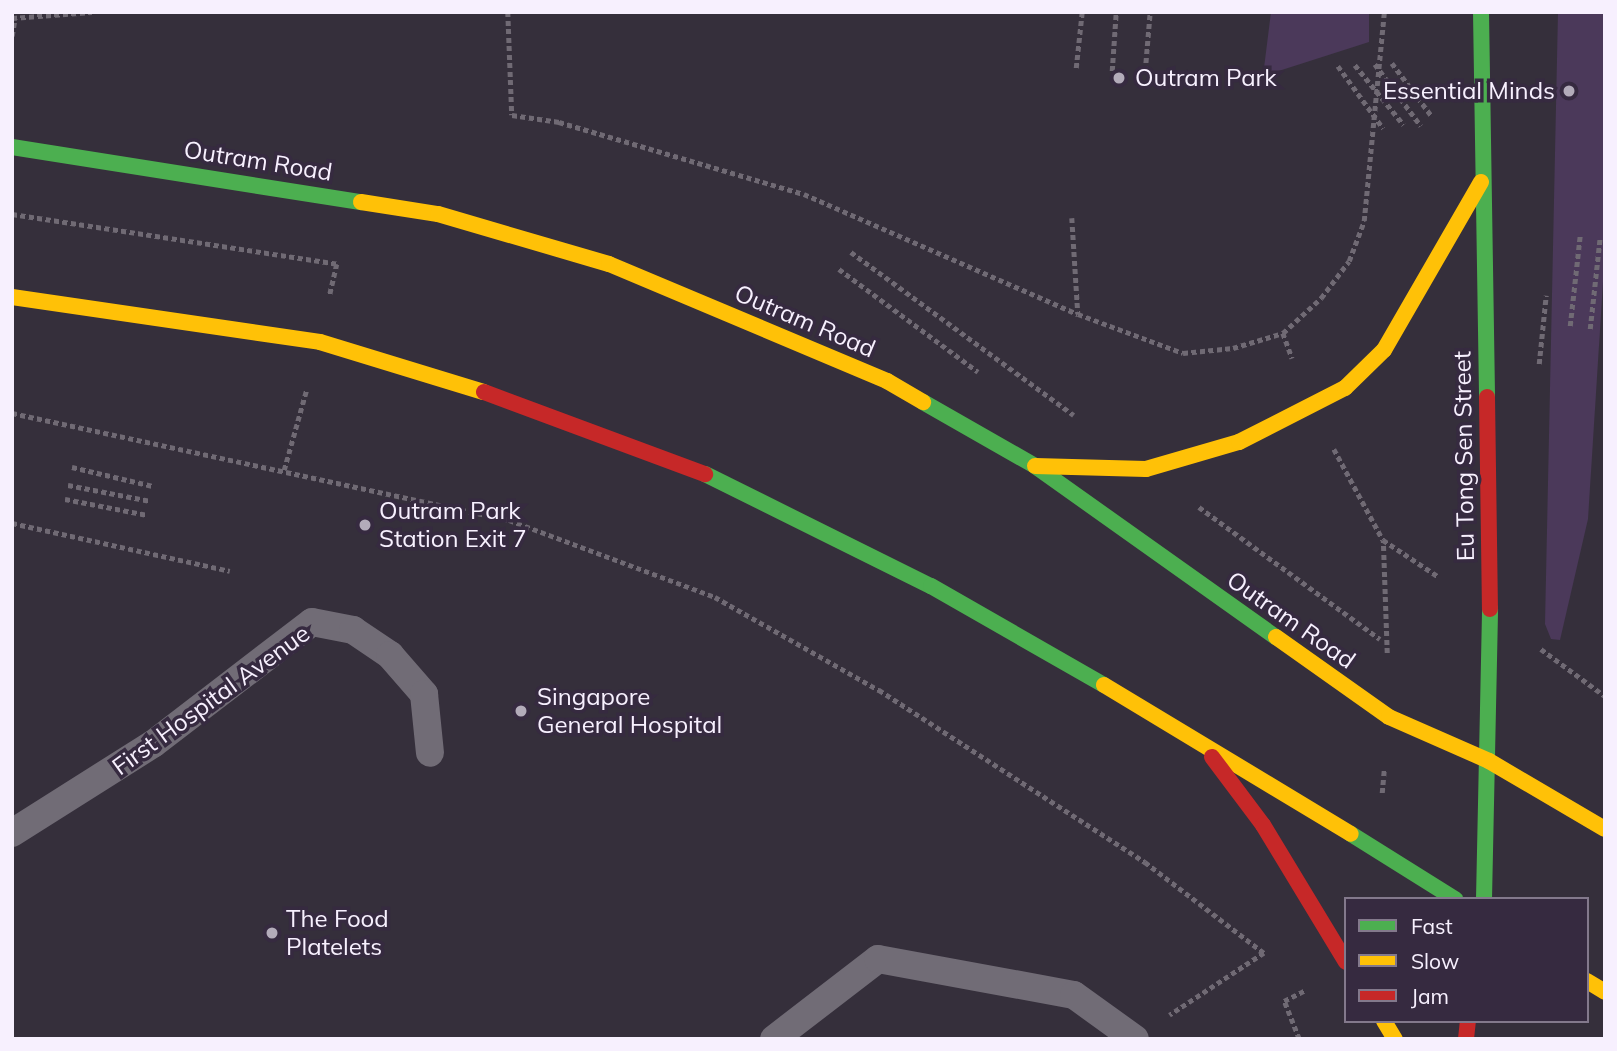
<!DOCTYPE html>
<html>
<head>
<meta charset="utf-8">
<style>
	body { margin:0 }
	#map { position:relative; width:1617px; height:1051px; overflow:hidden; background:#352f3b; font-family:Mulish,sans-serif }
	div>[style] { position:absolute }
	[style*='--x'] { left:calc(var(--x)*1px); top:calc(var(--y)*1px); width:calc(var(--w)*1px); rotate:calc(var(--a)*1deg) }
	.green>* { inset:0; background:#4b395a }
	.path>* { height:4.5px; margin-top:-2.25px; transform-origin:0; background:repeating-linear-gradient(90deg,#706a74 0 5px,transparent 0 8.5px) }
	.lane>* { height:28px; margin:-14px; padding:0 14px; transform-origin:14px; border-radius:14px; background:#716c76 }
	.fast>* { height:16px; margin:-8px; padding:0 8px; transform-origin:8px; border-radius:8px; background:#4caf50 }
	.slow>* { height:16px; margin:-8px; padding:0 8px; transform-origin:8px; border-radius:8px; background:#ffc107 }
	.jam>* { height:16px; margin:-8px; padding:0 8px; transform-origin:8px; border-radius:8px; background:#c62828 }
	.dots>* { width:19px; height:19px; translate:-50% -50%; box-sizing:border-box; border:4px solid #362a40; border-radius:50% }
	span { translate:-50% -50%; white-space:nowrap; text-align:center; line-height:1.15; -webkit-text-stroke:7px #362a40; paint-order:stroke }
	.poi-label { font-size:24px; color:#f7f0fe }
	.left { translate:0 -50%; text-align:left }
	.right { translate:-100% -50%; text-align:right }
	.street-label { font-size:24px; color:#f7f0fe }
	.frame { position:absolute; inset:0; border:14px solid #f7f0fe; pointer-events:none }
	.legend { position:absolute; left:1344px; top:897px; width:245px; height:126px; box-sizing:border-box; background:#362a40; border:2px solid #83798c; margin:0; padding:9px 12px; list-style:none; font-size:21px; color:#f7f0fe }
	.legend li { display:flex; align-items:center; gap:14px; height:35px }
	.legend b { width:35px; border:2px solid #83798c }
</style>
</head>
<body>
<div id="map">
	<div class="green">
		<i style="clip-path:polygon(1271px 12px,1369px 12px,1369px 42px,1263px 76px)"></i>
		<i style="clip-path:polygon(1558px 12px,1605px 12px,1605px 251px,1588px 519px,1560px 640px,1551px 639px,1545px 624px)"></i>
	</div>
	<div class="path">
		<i style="--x:508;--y:12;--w:103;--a:87.8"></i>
		<i style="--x:512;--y:115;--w:48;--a:8.5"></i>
		<i style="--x:559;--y:122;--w:255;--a:16.4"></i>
		<i style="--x:804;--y:194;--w:299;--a:23.7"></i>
		<i style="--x:1078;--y:314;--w:112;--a:20.4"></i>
		<i style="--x:1183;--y:353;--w:50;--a:-5.7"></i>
		<i style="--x:1233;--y:348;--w:52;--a:-16.7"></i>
		<i style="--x:1283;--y:333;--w:52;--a:-42.6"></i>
		<i style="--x:1321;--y:298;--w:46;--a:-52.9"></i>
		<i style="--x:1349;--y:261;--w:43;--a:-69.4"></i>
		<i style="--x:1364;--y:221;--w:210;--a:-84.5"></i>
		<i style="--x:12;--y:18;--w:80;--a:-4.3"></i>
		<i style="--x:12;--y:36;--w:18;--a:-81"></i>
		<i style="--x:1392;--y:63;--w:65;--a:53.1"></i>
		<i style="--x:1375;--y:64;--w:77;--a:53.4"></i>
		<i style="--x:1355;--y:65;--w:77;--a:50.8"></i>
		<i style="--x:1338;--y:66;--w:77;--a:54"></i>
		<i style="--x:1076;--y:68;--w:56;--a:-83.9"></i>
		<i style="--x:1112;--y:71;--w:59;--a:-86.1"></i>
		<i style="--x:1145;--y:71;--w:59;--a:-85.2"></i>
		<i style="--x:12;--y:214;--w:329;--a:8.7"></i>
		<i style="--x:337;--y:264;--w:31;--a:103"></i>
		<i style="--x:1072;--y:218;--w:96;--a:86.4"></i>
		<i style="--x:851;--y:252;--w:276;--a:36.2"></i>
		<i style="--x:839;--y:269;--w:173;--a:36.5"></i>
		<i style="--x:1570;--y:326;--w:92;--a:-83.7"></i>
		<i style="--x:1590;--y:329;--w:93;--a:-83.8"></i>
		<i style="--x:1283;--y:333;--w:27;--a:70"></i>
		<i style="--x:1539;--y:364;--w:69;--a:-84.2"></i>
		<i style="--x:12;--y:413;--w:508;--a:12.15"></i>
		<i style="--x:509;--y:520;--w:220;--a:20.5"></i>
		<i style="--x:715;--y:597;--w:189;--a:29.6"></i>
		<i style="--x:879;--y:690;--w:317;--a:32.9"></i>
		<i style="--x:1145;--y:862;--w:150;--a:37.4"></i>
		<i style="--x:1264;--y:953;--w:113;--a:146.6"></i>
		<i style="--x:1334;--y:449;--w:103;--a:61.7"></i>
		<i style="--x:72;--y:467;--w:83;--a:13.2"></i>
		<i style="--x:284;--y:470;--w:82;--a:-74.4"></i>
		<i style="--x:68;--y:485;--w:84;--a:11"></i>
		<i style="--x:65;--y:499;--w:84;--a:11"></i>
		<i style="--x:1199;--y:507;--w:224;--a:36.1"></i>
		<i style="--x:12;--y:523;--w:223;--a:12.4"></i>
		<i style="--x:1541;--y:649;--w:79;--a:36.3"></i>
		<i style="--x:1387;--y:653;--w:113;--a:-92"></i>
		<i style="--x:1383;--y:540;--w:67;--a:33.5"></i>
		<i style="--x:1382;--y:793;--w:23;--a:-85"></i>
		<i style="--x:1299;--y:1039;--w:41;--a:-111.5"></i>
		<i style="--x:1284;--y:1001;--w:25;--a:-27"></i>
	</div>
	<div class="lane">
		<i style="--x:12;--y:833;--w:167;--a:-32.3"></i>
		<i style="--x:153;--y:744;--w:200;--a:-37.5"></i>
		<i style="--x:312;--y:622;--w:42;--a:11"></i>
		<i style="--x:353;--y:630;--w:45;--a:34"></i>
		<i style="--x:390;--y:655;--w:52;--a:48.9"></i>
		<i style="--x:424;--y:694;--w:59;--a:84.2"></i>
		<i style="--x:774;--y:1039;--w:131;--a:-37.6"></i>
		<i style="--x:878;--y:959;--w:199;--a:10.4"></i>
		<i style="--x:1074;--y:995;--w:75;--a:35.8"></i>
	</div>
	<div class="fast">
		<i style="--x:1481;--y:12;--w:385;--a:89.1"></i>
		<i style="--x:12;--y:147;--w:353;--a:9"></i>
		<i style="--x:923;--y:402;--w:129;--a:29.7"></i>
		<i style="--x:1035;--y:466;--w:296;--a:35.4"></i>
		<i style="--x:705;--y:474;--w:252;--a:26.4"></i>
		<i style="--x:931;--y:586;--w:199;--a:29.8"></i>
		<i style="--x:1351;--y:834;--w:123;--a:32"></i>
		<i style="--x:1484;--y:899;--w:290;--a:-88.8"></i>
	</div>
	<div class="slow">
		<i style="--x:361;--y:202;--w:78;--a:8.9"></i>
		<i style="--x:438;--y:214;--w:178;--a:16.3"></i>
		<i style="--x:609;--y:264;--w:302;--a:22.8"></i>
		<i style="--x:887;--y:381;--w:42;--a:30.3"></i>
		<i style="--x:12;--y:297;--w:311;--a:8.3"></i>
		<i style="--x:320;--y:342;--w:171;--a:17"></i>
		<i style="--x:1035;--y:466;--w:111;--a:1.5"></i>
		<i style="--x:1146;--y:469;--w:97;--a:-16.2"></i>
		<i style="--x:1239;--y:442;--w:119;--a:-27"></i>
		<i style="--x:1345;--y:388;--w:54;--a:-44.3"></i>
		<i style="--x:1384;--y:350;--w:194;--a:-60"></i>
		<i style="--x:1276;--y:637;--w:138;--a:35.3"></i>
		<i style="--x:1389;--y:717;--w:109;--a:23.7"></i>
		<i style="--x:1489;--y:761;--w:134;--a:30.4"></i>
		<i style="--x:1104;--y:685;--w:288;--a:31.1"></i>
		<i style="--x:1587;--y:981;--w:21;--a:31"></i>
		<i style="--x:1384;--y:1021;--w:21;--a:59"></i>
	</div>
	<div class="jam">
		<i style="--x:484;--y:392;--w:236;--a:20.4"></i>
		<i style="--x:1487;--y:397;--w:212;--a:89.2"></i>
		<i style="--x:1212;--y:757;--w:85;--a:53.1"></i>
		<i style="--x:1263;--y:825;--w:160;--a:58.8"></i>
		<i style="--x:1466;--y:1039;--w:18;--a:-84"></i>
	</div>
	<div class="dots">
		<i style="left:1119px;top:78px;background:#b3acba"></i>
		<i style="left:1569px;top:91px;background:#b3acba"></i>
		<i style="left:365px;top:525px;background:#b3acba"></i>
		<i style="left:521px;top:711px;background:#b3acba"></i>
		<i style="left:272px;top:933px;background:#b3acba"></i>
	</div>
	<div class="poi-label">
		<span class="left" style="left:1135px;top:78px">Outram Park</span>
		<span class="right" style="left:1555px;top:91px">Essential Minds</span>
		<span class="left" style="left:379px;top:525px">Outram Park<br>Station Exit 7</span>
		<span class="left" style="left:537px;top:711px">Singapore<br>General Hospital</span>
		<span class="left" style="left:286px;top:933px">The Food<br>Platelets</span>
	</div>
	<div class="street-label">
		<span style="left:258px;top:161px;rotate:9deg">Outram Road</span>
		<span style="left:805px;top:321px;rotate:23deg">Outram Road</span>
		<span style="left:1464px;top:456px;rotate:-91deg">Eu Tong Sen Street</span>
		<span style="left:1291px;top:620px;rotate:35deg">Outram Road</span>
		<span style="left:211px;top:700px;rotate:-36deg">First Hospital Avenue</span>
	</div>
	<div class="frame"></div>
	<ul class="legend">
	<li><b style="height:9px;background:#4caf50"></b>Fast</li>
	<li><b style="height:9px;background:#ffc107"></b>Slow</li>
	<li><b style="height:9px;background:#c62828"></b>Jam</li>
	</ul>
</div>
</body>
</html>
